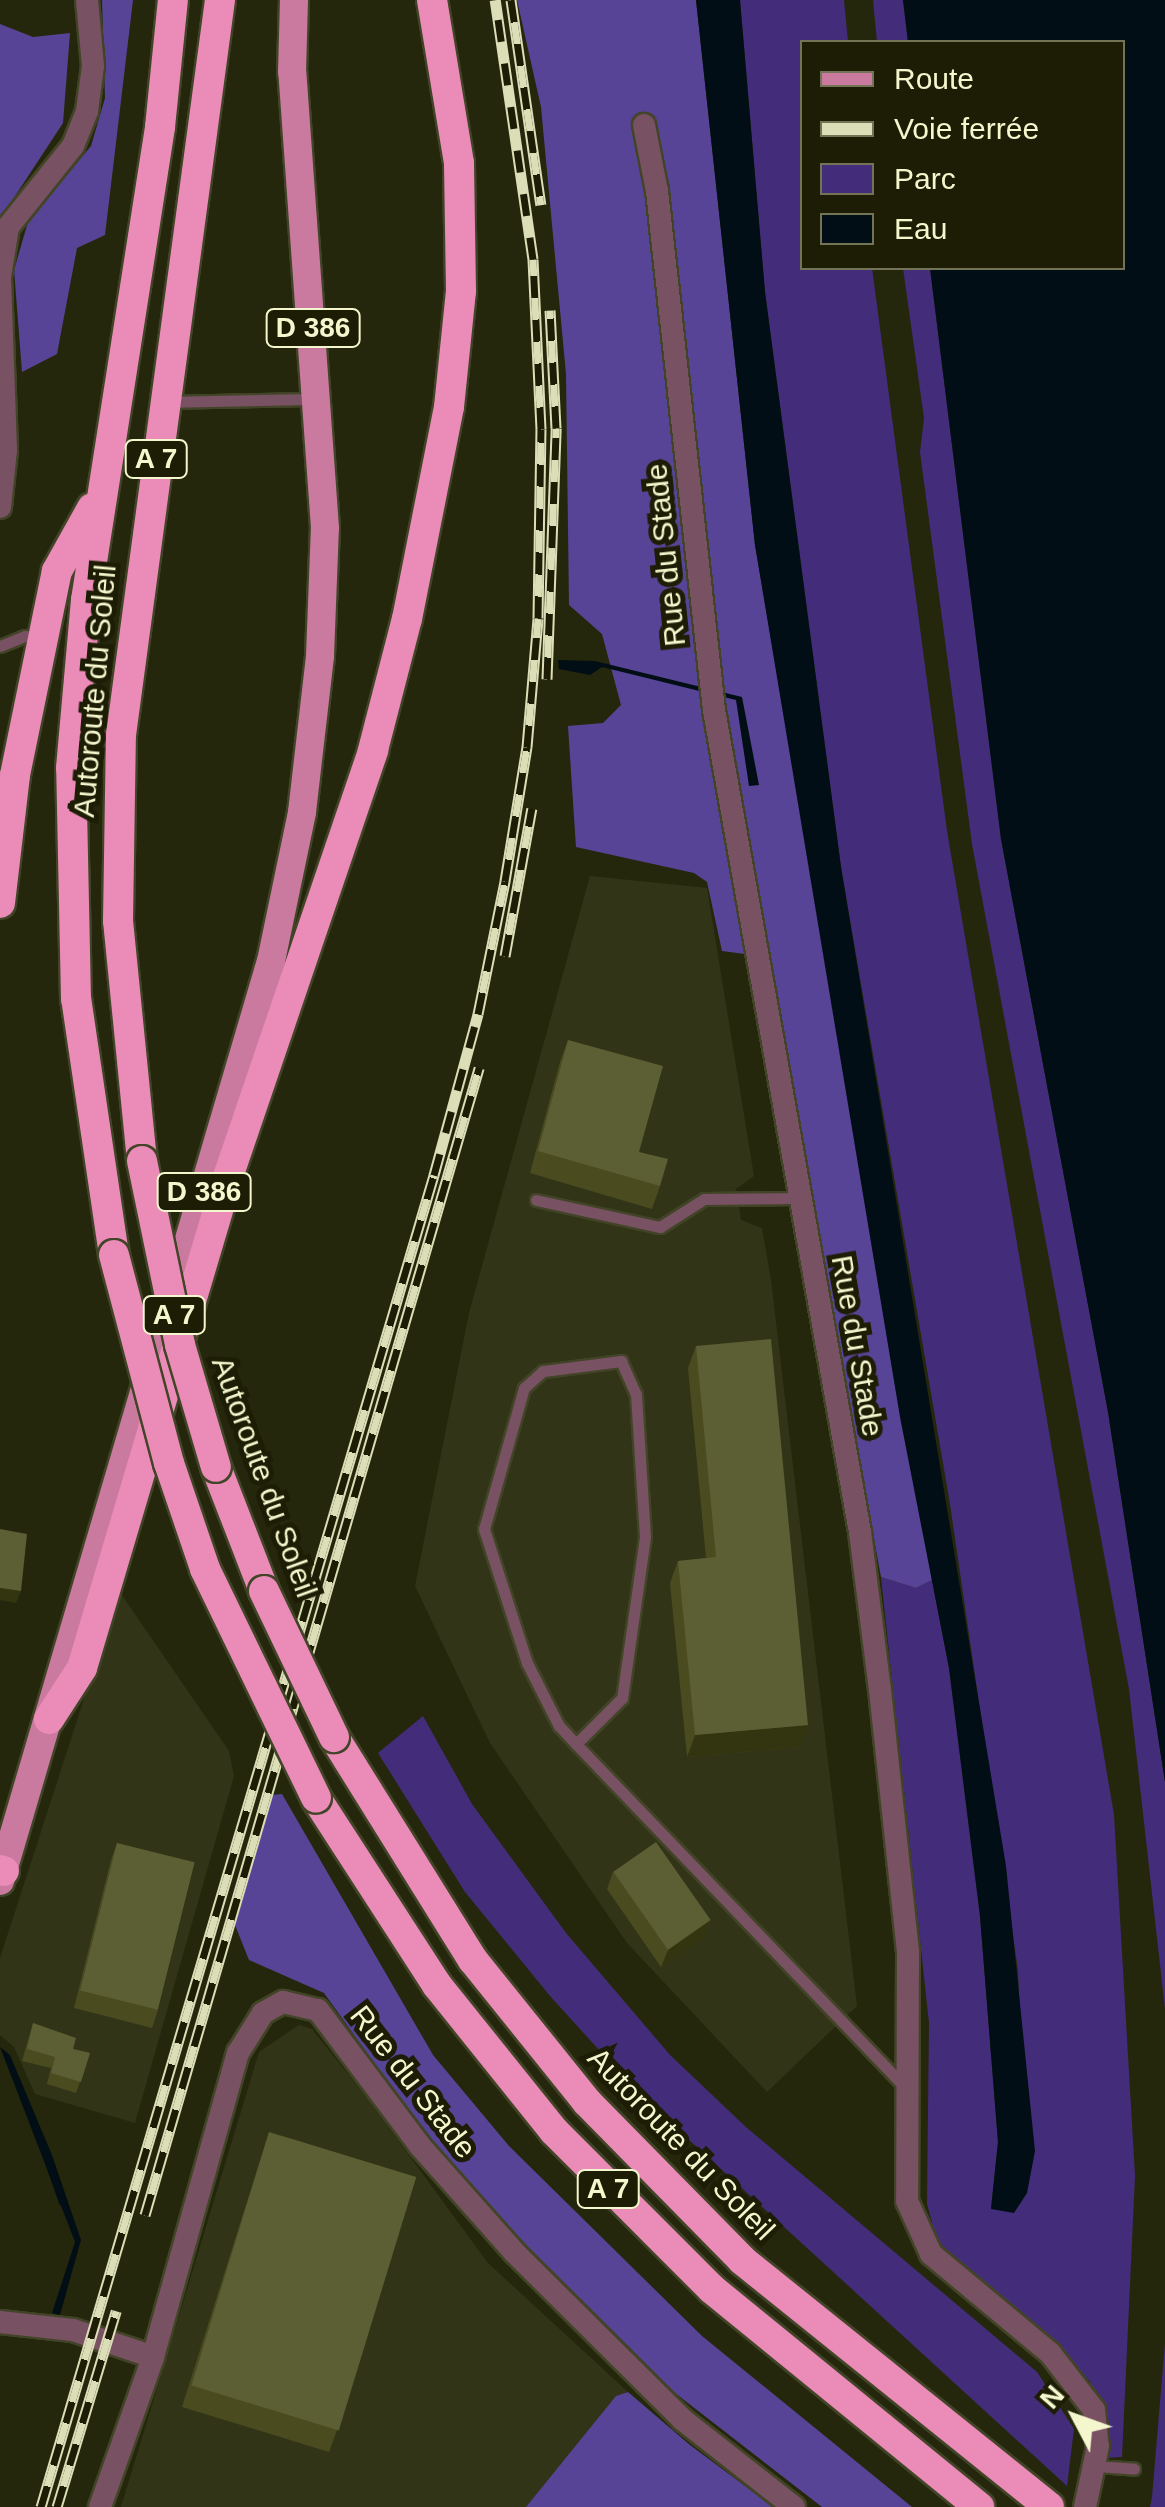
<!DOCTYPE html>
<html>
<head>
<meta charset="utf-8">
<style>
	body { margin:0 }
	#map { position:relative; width:1165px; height:2507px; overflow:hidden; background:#25270c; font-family:Helvetica,sans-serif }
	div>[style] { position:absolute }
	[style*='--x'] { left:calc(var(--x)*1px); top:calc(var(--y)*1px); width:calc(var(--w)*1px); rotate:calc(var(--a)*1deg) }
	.built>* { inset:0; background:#323417 }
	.green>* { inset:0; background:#432d7b }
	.forest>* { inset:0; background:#584496 }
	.water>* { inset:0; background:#020e15 }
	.stream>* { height:8px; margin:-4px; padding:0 4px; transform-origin:4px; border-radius:4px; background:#020e15 }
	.roads { filter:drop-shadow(2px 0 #424427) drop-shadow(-2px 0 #424427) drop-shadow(0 2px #424427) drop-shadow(0 -2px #424427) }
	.service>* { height:11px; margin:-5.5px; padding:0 5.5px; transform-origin:5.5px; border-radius:5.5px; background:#785162 }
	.minor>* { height:22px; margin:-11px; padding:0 11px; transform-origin:11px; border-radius:11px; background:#785162 }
	.primary>* { height:28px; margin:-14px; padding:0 14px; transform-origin:14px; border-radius:14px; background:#ca7a9f }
	.motorway>* { height:30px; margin:-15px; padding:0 15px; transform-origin:15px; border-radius:15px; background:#eb8bb7 }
	.rail>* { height:11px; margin-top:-5.5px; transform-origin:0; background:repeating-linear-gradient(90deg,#1c1d04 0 22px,#dcdeb7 0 44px); box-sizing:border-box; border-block:2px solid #dcdeb7 }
	.bridges { filter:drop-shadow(2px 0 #424427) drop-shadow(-2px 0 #424427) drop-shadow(0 2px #424427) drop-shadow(0 -2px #424427) }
	.motorway-bridge>* { height:30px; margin:-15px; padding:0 15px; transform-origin:15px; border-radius:15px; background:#eb8bb7 }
	.wall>* { inset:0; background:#4a4c20 }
	.shaded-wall>* { inset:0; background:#333510 }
	.building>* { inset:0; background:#5c5e33; transform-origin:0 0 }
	span { translate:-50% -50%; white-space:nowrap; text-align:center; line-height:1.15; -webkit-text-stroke:10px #1c1d04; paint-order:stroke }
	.shield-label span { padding:2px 8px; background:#1c1d04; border:2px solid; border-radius:8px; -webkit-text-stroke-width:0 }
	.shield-label { font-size:28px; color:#f4f7ce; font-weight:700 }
	.street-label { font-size:30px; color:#f4f7ce }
	.legend { position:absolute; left:800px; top:40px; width:325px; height:230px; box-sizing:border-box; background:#1c1d04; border:2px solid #727455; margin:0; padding:12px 18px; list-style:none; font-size:30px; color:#f4f7ce }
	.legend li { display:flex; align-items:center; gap:20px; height:50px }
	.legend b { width:50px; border:2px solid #727455 }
	.north { position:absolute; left:1025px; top:2367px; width:100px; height:100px; -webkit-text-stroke:8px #1c1d04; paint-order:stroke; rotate:311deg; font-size:28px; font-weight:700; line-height:40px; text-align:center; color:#f4f7ce }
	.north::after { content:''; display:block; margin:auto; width:35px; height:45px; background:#f4f7ce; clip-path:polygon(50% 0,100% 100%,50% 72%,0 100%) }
</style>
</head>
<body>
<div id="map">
	<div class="built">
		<i style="clip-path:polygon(590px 876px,707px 888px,754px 1176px,736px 1189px,741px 1220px,762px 1228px,771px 1280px,857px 2006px,767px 2092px,627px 1943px,490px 1743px,415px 1586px,469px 1313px)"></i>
		<i style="clip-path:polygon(119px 1591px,229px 1751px,234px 1776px,135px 2123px,35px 2094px,14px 2047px,0 2035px,0 1958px)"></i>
		<i style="clip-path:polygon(299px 2025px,312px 2029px,364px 2094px,488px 2263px,628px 2392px,616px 2397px,526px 2507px,121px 2507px,259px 2052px)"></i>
	</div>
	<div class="green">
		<i style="clip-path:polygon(740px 0,844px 0,848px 42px,802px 42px,802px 268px,872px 268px,947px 831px,1114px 1815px,1135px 2176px,1122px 2457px,1106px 2458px,1090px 2381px,954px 2264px,937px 2241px,927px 2204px,929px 2023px,881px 1577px,916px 1588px,932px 1580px,949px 1668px,980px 1916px,998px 2142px,991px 2208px,1015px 2207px,1027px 2193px,1018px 1970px,950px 1504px,841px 867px,765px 292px)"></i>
		<i style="clip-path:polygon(873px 0,903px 0,908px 42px,877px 42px)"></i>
		<i style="clip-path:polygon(903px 268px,930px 268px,1001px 839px,1108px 1412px,1165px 1782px,1165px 2009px,1129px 1689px,972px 844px,920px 452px,924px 418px)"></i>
		<i style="clip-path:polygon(423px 1716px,472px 1804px,566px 1933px,670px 2055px,747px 2128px,1037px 2372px,1074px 2429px,1067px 2486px,640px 2095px,550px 1996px,465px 1892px,378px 1753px)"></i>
		<i style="clip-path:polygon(1165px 2343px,1165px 2507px,1150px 2507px,1152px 2497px)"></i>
	</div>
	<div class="forest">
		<i style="clip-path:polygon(102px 0,133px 0,105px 235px,77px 248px,57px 354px,22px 372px,14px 270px,28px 222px,91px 146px,105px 98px)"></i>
		<i style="clip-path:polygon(517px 0,696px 0,755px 545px,932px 1580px,916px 1588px,881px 1577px,767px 957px,722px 951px,707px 882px,694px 873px,576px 847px,568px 726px,603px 723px,621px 705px,602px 634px,569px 605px,566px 374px,541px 107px)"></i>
		<i style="clip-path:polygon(0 24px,33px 37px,70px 33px,63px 123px,0 219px)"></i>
		<i style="clip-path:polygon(282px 1794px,433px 2055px,509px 2146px,702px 2336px,912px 2507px,822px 2507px,675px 2393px,487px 2206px,425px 2134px,324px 1993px,249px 1960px,235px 1925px,272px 1795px)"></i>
		<i style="clip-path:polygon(628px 2392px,690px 2445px,773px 2507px,526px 2507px,616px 2396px)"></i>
	</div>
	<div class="water">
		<i style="clip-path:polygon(696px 0,740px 0,765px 292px,841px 867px,1006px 1866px,1035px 2151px,1027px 2193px,1014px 2213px,991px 2209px,998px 2142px,980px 1916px,949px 1668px,900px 1417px,755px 545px)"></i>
		<i style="clip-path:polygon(903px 0,1165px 0,1165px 1782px,1108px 1412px,1001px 839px,930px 268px,1122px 268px,1122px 42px,908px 42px)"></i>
		<i style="clip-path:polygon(558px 660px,595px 661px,742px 697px,759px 785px,749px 786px,736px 700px,602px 667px,590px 675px,559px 669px)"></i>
		<i style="clip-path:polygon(0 2047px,10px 2055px,52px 2155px,81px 2240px,60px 2315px,52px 2313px,75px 2242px)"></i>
	</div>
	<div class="stream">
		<i style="--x:51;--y:2168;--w:36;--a:71"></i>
	</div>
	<div class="roads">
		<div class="service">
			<i style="--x:169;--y:402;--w:146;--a:-1.2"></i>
			<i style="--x:0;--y:646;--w:27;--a:-22"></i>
			<i style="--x:25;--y:636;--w:18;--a:6"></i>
			<i style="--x:536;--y:1200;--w:127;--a:12.3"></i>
			<i style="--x:660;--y:1227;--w:52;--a:-32.5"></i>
			<i style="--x:704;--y:1199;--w:97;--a:-0.6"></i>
			<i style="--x:621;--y:1361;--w:36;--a:66"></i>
			<i style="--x:636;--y:1394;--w:143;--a:86.4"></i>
			<i style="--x:645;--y:1537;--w:163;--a:98.1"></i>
			<i style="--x:622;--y:1698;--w:65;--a:135"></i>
			<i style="--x:576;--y:1744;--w:25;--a:-133"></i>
			<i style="--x:559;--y:1726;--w:71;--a:-116.9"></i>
			<i style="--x:527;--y:1663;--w:141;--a:-107.8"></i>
			<i style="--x:484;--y:1529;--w:147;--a:-74.2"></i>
			<i style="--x:524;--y:1388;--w:25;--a:-42"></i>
			<i style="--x:543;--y:1371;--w:79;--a:-7.3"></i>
			<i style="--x:576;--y:1744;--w:474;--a:46.2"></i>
			<i style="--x:1095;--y:2466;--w:39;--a:4"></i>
		</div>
		<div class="minor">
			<i style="--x:644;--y:125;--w:67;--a:78.9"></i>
			<i style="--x:657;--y:191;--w:522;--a:83.73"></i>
			<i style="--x:714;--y:710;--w:835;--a:79.93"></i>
			<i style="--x:860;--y:1532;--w:159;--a:82.8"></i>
			<i style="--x:880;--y:1690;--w:264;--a:83.9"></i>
			<i style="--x:908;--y:1953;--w:248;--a:90.2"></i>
			<i style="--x:907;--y:2201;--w:58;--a:65.6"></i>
			<i style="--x:931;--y:2254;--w:155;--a:39.8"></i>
			<i style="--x:1050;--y:2353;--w:72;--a:52.3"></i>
			<i style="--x:1094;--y:2410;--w:36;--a:84"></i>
			<i style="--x:1098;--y:2446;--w:62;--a:102"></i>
			<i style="--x:0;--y:507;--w:57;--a:-84"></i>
			<i style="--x:6;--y:450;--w:173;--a:-92"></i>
			<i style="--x:0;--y:277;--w:51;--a:-80.9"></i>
			<i style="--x:8;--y:227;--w:104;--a:-51.3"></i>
			<i style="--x:73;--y:146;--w:38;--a:-68"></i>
			<i style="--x:87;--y:111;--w:45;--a:-82.4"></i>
			<i style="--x:93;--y:66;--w:66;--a:-95.2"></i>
			<i style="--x:0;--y:2322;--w:73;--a:6.3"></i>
			<i style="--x:73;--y:2330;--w:84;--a:18.6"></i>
			<i style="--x:100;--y:2507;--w:159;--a:-70.5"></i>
			<i style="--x:153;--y:2357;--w:316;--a:-74.4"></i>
			<i style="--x:238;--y:2053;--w:47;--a:-58"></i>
			<i style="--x:263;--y:2013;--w:23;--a:-29"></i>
			<i style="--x:283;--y:2002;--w:36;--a:13"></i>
			<i style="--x:318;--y:2010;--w:170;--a:53.1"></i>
			<i style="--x:420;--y:2146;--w:142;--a:48.4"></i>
			<i style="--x:514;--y:2252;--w:238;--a:44.8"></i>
			<i style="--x:683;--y:2420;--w:141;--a:38.1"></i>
		</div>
		<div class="primary">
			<i style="--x:0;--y:1881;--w:959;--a:-73.59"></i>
			<i style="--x:271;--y:961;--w:152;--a:-78.2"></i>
			<i style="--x:302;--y:812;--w:157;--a:-83.4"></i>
			<i style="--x:320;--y:656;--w:128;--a:-87.8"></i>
			<i style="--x:325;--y:528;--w:457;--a:-94.1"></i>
			<i style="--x:292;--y:72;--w:72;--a:-88.4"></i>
		</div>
		<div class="motorway">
			<i style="--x:0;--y:903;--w:129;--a:-83.3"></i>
			<i style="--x:15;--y:775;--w:208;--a:-78.4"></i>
			<i style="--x:57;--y:571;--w:72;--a:-60.9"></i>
			<i style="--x:142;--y:1161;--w:241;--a:-95.7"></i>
			<i style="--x:118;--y:921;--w:186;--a:-89.1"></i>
			<i style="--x:121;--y:735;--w:742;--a:-82.33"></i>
			<i style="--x:114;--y:1255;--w:259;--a:-98.4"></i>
			<i style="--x:76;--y:999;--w:231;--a:-91.2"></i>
			<i style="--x:71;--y:768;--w:169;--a:-84.9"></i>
			<i style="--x:86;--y:600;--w:479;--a:-81.1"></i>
			<i style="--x:160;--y:127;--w:128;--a:-84.2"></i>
			<i style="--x:216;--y:1467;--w:133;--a:68.8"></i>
			<i style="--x:49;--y:1719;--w:61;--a:-57.1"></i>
			<i style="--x:82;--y:1668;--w:512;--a:-73.44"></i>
			<i style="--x:228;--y:1177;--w:451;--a:-71.2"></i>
			<i style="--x:373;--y:750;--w:135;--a:-75.5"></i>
			<i style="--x:407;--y:619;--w:216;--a:-78.8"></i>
			<i style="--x:449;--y:407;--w:117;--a:-84.1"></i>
			<i style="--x:461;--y:291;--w:128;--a:-90.9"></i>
			<i style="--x:459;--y:163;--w:165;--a:-99.4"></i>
			<i style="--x:334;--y:1737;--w:263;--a:58.1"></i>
			<i style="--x:473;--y:1960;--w:182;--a:51.2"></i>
			<i style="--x:587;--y:2102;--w:221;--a:45.5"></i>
			<i style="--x:742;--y:2260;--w:394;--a:38.8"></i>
			<i style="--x:316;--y:1798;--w:223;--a:57.1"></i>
			<i style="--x:437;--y:1985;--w:187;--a:51.3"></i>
			<i style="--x:554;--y:2131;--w:223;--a:45"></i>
			<i style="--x:712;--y:2289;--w:345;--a:39.2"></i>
			<i style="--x:0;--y:1870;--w:4;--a:14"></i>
		</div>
	</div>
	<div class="rail">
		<i style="--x:511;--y:0;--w:207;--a:81.7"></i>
		<i style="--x:547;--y:679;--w:251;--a:-87.9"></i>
		<i style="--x:556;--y:428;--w:118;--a:-92.9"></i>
		<i style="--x:505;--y:956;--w:150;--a:-79.7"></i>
		<i style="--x:145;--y:2215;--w:1195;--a:-73.76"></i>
		<i style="--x:41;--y:2507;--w:1389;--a:-73.56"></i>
		<i style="--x:434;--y:1175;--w:167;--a:-74.7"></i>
		<i style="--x:478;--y:1014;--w:136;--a:-78.5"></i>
		<i style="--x:505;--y:881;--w:136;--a:-80.7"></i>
		<i style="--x:527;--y:747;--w:129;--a:-85.1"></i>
		<i style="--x:538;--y:618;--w:189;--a:-89.1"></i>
		<i style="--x:541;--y:429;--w:170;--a:-92.7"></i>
		<i style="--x:533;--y:259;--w:262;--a:-98.3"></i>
		<i style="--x:57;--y:2507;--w:205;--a:-73.2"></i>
	</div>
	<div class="bridges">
		<div class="motorway-bridge">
			<i style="--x:142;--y:1161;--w:188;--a:78.3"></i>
			<i style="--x:180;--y:1345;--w:127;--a:73.6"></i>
			<i style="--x:114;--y:1255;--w:215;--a:75.2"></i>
			<i style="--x:169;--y:1463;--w:112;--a:71.2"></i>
			<i style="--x:205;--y:1569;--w:254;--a:64.1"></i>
			<i style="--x:264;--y:1591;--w:162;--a:64.4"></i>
		</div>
	</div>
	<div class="wall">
		<i style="clip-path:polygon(568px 1040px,660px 1186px,652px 1209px,530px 1173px,560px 1062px)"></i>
		<i style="clip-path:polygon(696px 1346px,808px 1725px,800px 1747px,687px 1757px,670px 1583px,678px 1561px,706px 1558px,688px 1368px)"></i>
		<i style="clip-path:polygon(117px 1843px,158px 2010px,152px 2028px,74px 2008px,111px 1860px)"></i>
		<i style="clip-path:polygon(613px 1872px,711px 1920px,705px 1937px,661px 1967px,607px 1889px)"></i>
		<i style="clip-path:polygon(33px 2023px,73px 2049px,90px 2053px,76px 2093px,47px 2084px,51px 2068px,22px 2061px)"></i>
		<i style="clip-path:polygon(269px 2132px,337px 2430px,329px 2452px,182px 2407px)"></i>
	</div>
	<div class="shaded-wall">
		<i style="clip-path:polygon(0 1588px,21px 1591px,16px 1603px,0 1600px)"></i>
		<i style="clip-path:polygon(808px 1725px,800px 1747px,687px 1757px,695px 1735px)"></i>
		<i style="clip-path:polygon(711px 1920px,705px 1937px,661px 1967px,668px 1950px)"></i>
	</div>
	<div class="building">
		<i style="clip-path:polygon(568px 1040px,663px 1066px,639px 1152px,668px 1159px,660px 1186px,538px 1151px)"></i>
		<i style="clip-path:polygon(771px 1339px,808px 1725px,695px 1735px,678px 1561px,716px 1557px,696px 1346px)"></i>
		<i style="clip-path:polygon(0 1529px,27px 1534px,21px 1591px,0 1588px)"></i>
		<i style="left:656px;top:1842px;width:95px;height:52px;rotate:55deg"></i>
		<i style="left:117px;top:1843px;width:80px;height:152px;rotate:14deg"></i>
		<i style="clip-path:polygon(33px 2023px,76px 2038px,73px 2049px,90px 2053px,81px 2082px,51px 2073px,55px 2057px,27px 2049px)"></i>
		<i style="left:269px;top:2132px;width:154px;height:265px;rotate:17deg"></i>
	</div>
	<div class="shield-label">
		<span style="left:313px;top:328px">D 386</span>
		<span style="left:156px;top:459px">A 7</span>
		<span style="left:204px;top:1192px">D 386</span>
		<span style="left:174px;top:1315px">A 7</span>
		<span style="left:608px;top:2189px">A 7</span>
	</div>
	<div class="street-label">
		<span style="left:666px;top:555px;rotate:-96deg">Rue du Stade</span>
		<span style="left:95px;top:691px;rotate:-85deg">Autoroute du Soleil</span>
		<span style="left:857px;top:1346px;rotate:80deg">Rue du Stade</span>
		<span style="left:264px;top:1477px;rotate:70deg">Autoroute du Soleil</span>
		<span style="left:413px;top:2082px;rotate:52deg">Rue du Stade</span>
		<span style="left:681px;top:2144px;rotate:46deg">Autoroute du Soleil</span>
	</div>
	<ul class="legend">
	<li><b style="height:12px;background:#ca7a9f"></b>Route</li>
	<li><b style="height:12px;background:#dcdeb7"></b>Voie ferrée</li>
	<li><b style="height:28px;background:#432d7b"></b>Parc</li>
	<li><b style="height:28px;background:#020e15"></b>Eau</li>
	</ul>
	<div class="north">N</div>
</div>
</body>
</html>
